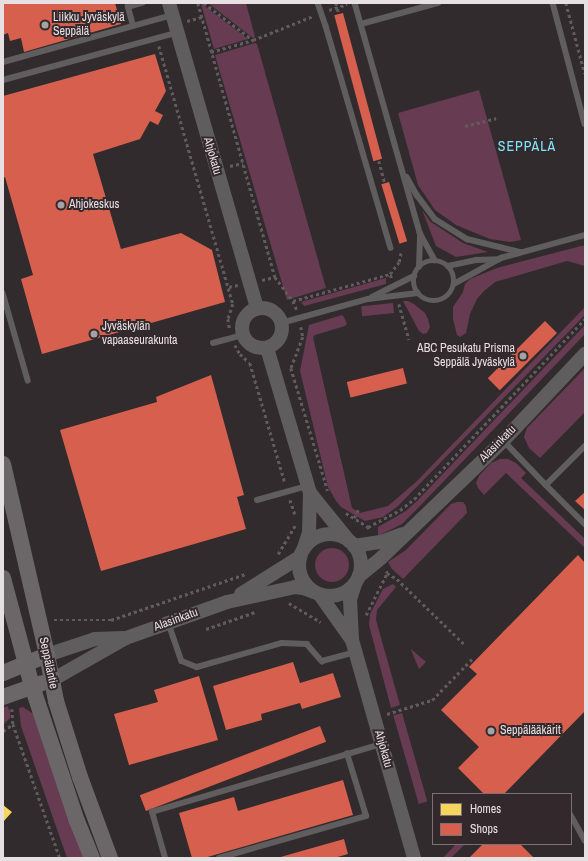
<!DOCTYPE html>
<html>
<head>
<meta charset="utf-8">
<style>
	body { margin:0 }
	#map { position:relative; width:588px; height:861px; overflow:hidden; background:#312b2e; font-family:"Archivo Narrow",sans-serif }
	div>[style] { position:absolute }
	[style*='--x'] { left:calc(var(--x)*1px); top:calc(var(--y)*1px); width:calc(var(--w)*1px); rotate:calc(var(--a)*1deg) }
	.green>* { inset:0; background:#673b51; transform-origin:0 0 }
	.round { border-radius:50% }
	.homes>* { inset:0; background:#f6d55c }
	.shops>* { inset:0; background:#d6604d; transform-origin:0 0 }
	.path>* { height:2.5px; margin-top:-1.25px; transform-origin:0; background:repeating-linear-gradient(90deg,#605c5e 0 3px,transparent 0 6px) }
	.service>* { height:5.5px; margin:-2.75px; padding:0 2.75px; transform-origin:2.75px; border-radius:2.75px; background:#5f5d5e }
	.service>.ring { margin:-2.75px; padding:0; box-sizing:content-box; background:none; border:5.5px solid #5f5d5e; border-radius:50% }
	.tertiary>* { height:14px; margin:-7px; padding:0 7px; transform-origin:7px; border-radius:7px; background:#5f5d5e }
	.tertiary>.ring { margin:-7px; padding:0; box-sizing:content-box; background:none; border:14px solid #5f5d5e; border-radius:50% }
	.secondary>* { height:16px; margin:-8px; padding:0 8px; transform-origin:8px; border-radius:8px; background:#6b6769 }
	.dots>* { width:11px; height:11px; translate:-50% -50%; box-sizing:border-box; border:2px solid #33292d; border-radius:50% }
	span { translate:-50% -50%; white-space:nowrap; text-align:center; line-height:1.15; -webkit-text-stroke:4px #33292d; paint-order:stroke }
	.poi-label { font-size:12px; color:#e7e0e3 }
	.left { translate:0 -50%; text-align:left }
	.right { translate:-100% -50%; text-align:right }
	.street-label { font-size:12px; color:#e7e0e3 }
	.quarter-label { font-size:14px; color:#7ce5f6; letter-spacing:1px }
	.frame { position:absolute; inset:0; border:4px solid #e7e0e3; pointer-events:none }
	.legend { position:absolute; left:432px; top:793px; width:140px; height:52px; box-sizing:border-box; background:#33292d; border:1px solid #7b7276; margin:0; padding:5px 7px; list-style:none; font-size:12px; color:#e7e0e3 }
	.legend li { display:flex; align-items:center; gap:8px; height:20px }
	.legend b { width:20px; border:1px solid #7b7276 }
</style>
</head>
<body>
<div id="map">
	<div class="green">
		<i style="clip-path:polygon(208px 3px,246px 3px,255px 37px,253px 38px)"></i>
		<i style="clip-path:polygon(201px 4px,202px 4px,248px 39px,214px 49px)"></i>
		<i style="clip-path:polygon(255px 43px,257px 44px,326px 288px,287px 300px,215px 55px)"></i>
		<i style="clip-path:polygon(479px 90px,521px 240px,510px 242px,490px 239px,456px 225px,435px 210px,418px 185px,398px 113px)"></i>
		<i style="clip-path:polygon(422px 210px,431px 222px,463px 243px,488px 252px,456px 257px,436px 246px)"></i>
		<i style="clip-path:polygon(581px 246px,585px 246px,585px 266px,567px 261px,495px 282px,484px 291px,477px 299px,470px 314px,466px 333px,460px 337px,457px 335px,453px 319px,453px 307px,463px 292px,465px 284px,470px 279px,497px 268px)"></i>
		<i style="clip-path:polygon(386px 278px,386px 284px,304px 306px,301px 302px)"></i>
		<i style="clip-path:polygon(403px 301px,408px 301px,414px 304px,425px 313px,428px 319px,430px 327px,427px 333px,423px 334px,419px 331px)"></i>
		<i style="left:393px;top:303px;width:10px;height:32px;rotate:84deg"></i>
		<i style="clip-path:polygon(585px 307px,585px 315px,398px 506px,383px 517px,365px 521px,341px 507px,336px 501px,328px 487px,300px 371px,309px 325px,342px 315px,344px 317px,347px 324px,345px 326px,315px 335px,313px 337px,352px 508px,360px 513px,388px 506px,416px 482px)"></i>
		<i style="clip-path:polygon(585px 325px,585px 334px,418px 508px,402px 524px,378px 536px,378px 527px,406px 511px,417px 501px)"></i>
		<i style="clip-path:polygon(585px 368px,585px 412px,540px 458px,529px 448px,524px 437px,527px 428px)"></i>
		<i style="clip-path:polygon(500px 459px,508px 459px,516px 463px,526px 473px,521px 478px,585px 539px,585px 548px,506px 473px,484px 495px,478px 488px,476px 483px,479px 476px,491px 463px)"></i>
		<i style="clip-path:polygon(457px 502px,463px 502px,466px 506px,467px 513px,403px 579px,392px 569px,388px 562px,406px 550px,451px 504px)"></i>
		<i class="round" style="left:315px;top:548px;width:34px;height:34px"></i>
		<i style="clip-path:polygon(393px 584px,396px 587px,377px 610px,376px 620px,400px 705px,391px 708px,369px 625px,370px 614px,383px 589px)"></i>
		<i style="clip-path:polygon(411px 649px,426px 662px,419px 669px,411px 650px)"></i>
		<i style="clip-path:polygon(7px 706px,10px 711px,10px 718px,3px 725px,3px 708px)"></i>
		<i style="clip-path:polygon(23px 707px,38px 717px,84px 858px,67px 858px,21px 726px,19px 708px)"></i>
		<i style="left:402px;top:713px;width:92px;height:9px;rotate:74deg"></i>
		<i style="clip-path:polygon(456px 844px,465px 844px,451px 858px,443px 858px)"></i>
	</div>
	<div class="homes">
		<i style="clip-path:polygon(3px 805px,12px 812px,3px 822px)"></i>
	</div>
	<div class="shops">
		<i style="clip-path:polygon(3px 3px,115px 3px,121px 24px,24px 52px,21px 38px,10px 41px,8px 33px,3px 35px)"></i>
		<i style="left:343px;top:13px;width:151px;height:9px;rotate:75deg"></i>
		<i style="clip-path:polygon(155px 54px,166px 91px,155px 111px,163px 115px,158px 125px,150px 121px,140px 139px,93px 154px,121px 249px,181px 233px,212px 250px,225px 302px,42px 354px,21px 279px,33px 275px,5px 177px,3px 178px,3px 96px)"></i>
		<i style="left:389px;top:182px;width:62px;height:8px;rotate:73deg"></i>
		<i style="left:545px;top:321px;width:17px;height:81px;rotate:45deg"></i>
		<i style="left:403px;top:368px;width:16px;height:58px;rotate:76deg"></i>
		<i style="clip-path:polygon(211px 375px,244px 495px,237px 497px,246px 529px,101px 571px,60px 430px,157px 402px,156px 397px)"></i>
		<i style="clip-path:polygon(585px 492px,585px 510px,575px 501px)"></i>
		<i style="clip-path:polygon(578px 555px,585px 563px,585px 711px,504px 794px,484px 794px,458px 768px,479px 747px,441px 710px,477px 674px,469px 667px)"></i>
		<i style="clip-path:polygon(293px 662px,300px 683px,333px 673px,341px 697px,302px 709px,300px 703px,261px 714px,262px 720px,226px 730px,213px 686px)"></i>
		<i style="clip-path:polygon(199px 676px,218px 740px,129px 765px,114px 714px,158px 702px,154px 690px)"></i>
		<i style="left:320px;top:726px;width:17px;height:193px;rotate:69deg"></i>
		<i style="clip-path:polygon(343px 780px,353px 815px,204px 858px,192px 858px,179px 813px,234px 797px,238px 811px)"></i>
		<i style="clip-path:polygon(344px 839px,348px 854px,334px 858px,277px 858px)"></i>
		<i style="clip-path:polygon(483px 844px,520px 844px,534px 858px,469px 858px)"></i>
	</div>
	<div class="path">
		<i style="--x:198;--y:3;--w:285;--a:74.3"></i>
		<i style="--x:275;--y:277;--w:30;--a:53"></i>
		<i style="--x:293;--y:301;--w:10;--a:66"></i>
		<i style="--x:204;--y:3;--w:61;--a:37.1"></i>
		<i style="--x:336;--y:3;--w:11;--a:75"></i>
		<i style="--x:566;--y:3;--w:73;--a:75"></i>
		<i style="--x:329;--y:10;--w:19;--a:-18"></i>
		<i style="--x:187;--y:21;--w:16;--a:-15"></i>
		<i style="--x:159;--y:46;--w:268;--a:74"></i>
		<i style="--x:233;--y:304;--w:16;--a:108"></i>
		<i style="--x:228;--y:319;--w:11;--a:80"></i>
		<i style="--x:211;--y:52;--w:44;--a:-15.9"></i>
		<i style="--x:253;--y:40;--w:65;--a:-21.8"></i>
		<i style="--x:465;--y:126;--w:32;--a:-14"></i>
		<i style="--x:379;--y:161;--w:23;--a:75"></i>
		<i style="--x:230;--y:166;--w:13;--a:-13"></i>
		<i style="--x:391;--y:278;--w:4;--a:-104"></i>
		<i style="--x:390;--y:274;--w:15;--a:-53"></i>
		<i style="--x:399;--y:262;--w:10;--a:-79"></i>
		<i style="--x:262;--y:280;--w:13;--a:-13"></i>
		<i style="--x:229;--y:287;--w:9;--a:-13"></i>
		<i style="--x:293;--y:301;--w:101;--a:-15.6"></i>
		<i style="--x:399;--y:304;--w:37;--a:74"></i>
		<i style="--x:301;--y:327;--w:10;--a:79"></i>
		<i style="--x:303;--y:337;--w:33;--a:111"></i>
		<i style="--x:291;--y:368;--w:128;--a:73.3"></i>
		<i style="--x:235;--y:345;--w:10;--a:61"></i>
		<i style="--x:240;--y:354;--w:13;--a:42"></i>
		<i style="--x:250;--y:363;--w:125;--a:73.7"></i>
		<i style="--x:290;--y:500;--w:15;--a:70"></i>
		<i style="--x:346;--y:513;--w:26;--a:32"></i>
		<i style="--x:368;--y:527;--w:2;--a:63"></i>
		<i style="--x:354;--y:518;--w:11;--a:-63"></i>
		<i style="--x:368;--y:527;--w:36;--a:-28"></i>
		<i style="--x:400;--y:510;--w:18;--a:-38"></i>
		<i style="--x:414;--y:499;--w:248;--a:-46.5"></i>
		<i style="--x:278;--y:554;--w:33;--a:-59"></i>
		<i style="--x:387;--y:573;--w:12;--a:31"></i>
		<i style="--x:397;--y:579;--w:95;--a:44.1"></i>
		<i style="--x:289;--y:603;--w:37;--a:31"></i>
		<i style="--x:366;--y:615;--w:47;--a:-63.4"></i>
		<i style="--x:387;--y:573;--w:2;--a:-117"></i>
		<i style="--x:54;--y:620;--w:57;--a:0"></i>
		<i style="--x:111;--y:620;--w:142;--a:-18.9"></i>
		<i style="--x:206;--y:629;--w:52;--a:-19.1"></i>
		<i style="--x:12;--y:709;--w:15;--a:86"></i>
		<i style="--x:13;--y:724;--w:142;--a:70.7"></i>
		<i style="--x:387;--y:714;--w:47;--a:-17.3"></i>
		<i style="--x:432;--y:700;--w:57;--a:-45.7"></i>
		<i style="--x:3;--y:731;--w:12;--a:-35"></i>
	</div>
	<div class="service">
		<i style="--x:318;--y:3;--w:24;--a:71"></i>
		<i style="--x:326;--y:26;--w:231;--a:73.7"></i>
		<i style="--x:355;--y:3;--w:239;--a:74.2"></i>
		<i style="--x:420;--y:233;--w:31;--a:61"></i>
		<i style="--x:553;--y:3;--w:125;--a:75.2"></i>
		<i style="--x:361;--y:24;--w:80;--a:-15.3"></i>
		<i style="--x:133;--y:26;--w:20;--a:-105"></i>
		<i style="--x:128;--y:7;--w:15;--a:-16"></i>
		<i style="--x:3;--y:62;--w:175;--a:-15.5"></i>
		<i style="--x:3;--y:80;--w:179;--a:-15.2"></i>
		<i style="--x:407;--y:177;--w:21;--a:61"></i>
		<i style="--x:417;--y:195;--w:30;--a:53"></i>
		<i style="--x:435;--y:219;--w:38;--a:32"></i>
		<i style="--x:467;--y:239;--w:55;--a:13.8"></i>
		<i class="ring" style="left:414px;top:261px;width:34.5px;height:34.5px"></i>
		<i style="--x:448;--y:266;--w:29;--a:-12"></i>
		<i style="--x:476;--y:260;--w:23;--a:-2"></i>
		<i style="--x:419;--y:267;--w:33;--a:-88"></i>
		<i style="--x:454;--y:284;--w:54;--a:-29"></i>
		<i style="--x:501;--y:258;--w:87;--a:-15.3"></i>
		<i style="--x:3;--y:293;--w:91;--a:74"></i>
		<i style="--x:372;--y:297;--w:47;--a:-26.6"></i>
		<i style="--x:281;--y:323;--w:90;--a:-15.4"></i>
		<i style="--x:368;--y:299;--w:50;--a:-6.8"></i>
		<i style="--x:213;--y:343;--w:30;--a:-15"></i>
		<i style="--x:504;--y:441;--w:61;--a:46.3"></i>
		<i style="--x:546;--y:485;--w:55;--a:-45"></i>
		<i style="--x:546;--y:485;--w:55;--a:45"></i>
		<i style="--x:257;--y:500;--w:52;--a:-15.6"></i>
		<i style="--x:169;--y:624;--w:39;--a:71"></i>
		<i style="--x:182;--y:661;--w:16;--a:22"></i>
		<i style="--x:197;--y:667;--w:88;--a:-15.8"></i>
		<i style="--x:282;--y:643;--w:25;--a:2"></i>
		<i style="--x:307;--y:644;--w:23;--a:49"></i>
		<i style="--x:322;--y:661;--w:34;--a:-15"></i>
		<i style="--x:571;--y:815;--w:29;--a:61"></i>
		<i style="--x:165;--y:858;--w:48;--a:-105.8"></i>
		<i style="--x:152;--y:812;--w:239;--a:-16.5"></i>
		<i style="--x:219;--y:858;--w:153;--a:-15.9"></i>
		<i style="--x:366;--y:816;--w:65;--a:-107"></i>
	</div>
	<div class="tertiary">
		<i style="--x:169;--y:3;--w:317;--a:73.9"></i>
		<i class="ring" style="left:242px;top:308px;width:26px;height:26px"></i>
		<i style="--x:267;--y:348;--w:151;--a:73.5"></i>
		<i style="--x:310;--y:493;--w:62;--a:50.9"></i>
		<i class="ring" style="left:299px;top:534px;width:48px;height:48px"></i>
		<i style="--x:354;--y:546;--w:30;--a:-9"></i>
		<i style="--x:384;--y:541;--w:19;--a:-21"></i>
		<i style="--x:304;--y:548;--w:16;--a:-72"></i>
		<i style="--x:309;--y:533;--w:40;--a:-88.6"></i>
		<i style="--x:359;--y:576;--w:28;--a:-39"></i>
		<i style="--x:381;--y:558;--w:169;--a:-43.8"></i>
		<i style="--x:503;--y:441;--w:120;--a:-46.7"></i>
		<i style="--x:355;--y:584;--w:16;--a:108"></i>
		<i style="--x:350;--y:599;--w:41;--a:87.2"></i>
		<i style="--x:352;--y:640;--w:227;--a:74.1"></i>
		<i style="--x:241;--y:594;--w:70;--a:-32.1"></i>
		<i style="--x:320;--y:595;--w:55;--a:54.6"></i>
		<i style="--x:47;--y:655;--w:51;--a:-18.4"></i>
		<i style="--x:95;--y:639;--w:28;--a:-2"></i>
		<i style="--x:52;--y:680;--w:85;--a:-29.6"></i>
		<i style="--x:126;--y:638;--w:107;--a:-19.6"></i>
		<i style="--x:227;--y:602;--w:70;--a:-12.4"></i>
		<i style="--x:295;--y:587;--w:8;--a:7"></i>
		<i style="--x:303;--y:588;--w:12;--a:20"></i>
	</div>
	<div class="secondary">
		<i style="--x:3;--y:464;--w:196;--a:77"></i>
		<i style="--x:47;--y:655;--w:47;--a:78.9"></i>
		<i style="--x:56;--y:701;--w:80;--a:72.5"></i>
		<i style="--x:80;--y:777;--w:86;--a:69.7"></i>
		<i style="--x:3;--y:578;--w:112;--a:75"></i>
		<i style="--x:32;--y:686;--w:142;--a:71.6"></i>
		<i style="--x:77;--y:821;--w:40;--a:68"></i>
		<i style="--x:3;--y:673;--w:48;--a:-22.2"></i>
		<i style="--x:3;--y:697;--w:41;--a:-19.7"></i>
	</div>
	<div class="dots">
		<i style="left:45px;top:25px;background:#a7a1a4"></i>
		<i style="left:61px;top:205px;background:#a7a1a4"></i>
		<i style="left:94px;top:334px;background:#a7a1a4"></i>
		<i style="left:523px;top:356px;background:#a7a1a4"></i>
		<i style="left:491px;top:731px;background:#a7a1a4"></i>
	</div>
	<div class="poi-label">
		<span class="left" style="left:53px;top:25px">Liikku Jyväskylä<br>Seppälä</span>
		<span class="left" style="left:69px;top:205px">Ahjokeskus</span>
		<span class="left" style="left:102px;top:334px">Jyväskylän<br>vapaaseurakunta</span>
		<span class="right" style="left:515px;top:356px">ABC Pesukatu Prisma<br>Seppälä Jyväskylä</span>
		<span class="left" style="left:500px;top:731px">Seppälääkärit</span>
	</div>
	<div class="street-label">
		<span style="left:212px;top:156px;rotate:74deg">Ahjokatu</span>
		<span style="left:498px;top:444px;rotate:-45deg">Alasinkatu</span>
		<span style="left:176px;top:620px;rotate:-20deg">Alasinkatu</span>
		<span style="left:48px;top:663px;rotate:78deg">Seppäläntie</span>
		<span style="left:383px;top:749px;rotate:74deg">Ahjokatu</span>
	</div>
	<div class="quarter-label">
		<span style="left:527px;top:146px">SEPPÄLÄ</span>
	</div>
	<div class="frame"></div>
	<ul class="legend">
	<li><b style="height:11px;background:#f6d55c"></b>Homes</li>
	<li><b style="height:11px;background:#d6604d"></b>Shops</li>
	</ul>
</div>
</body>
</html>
